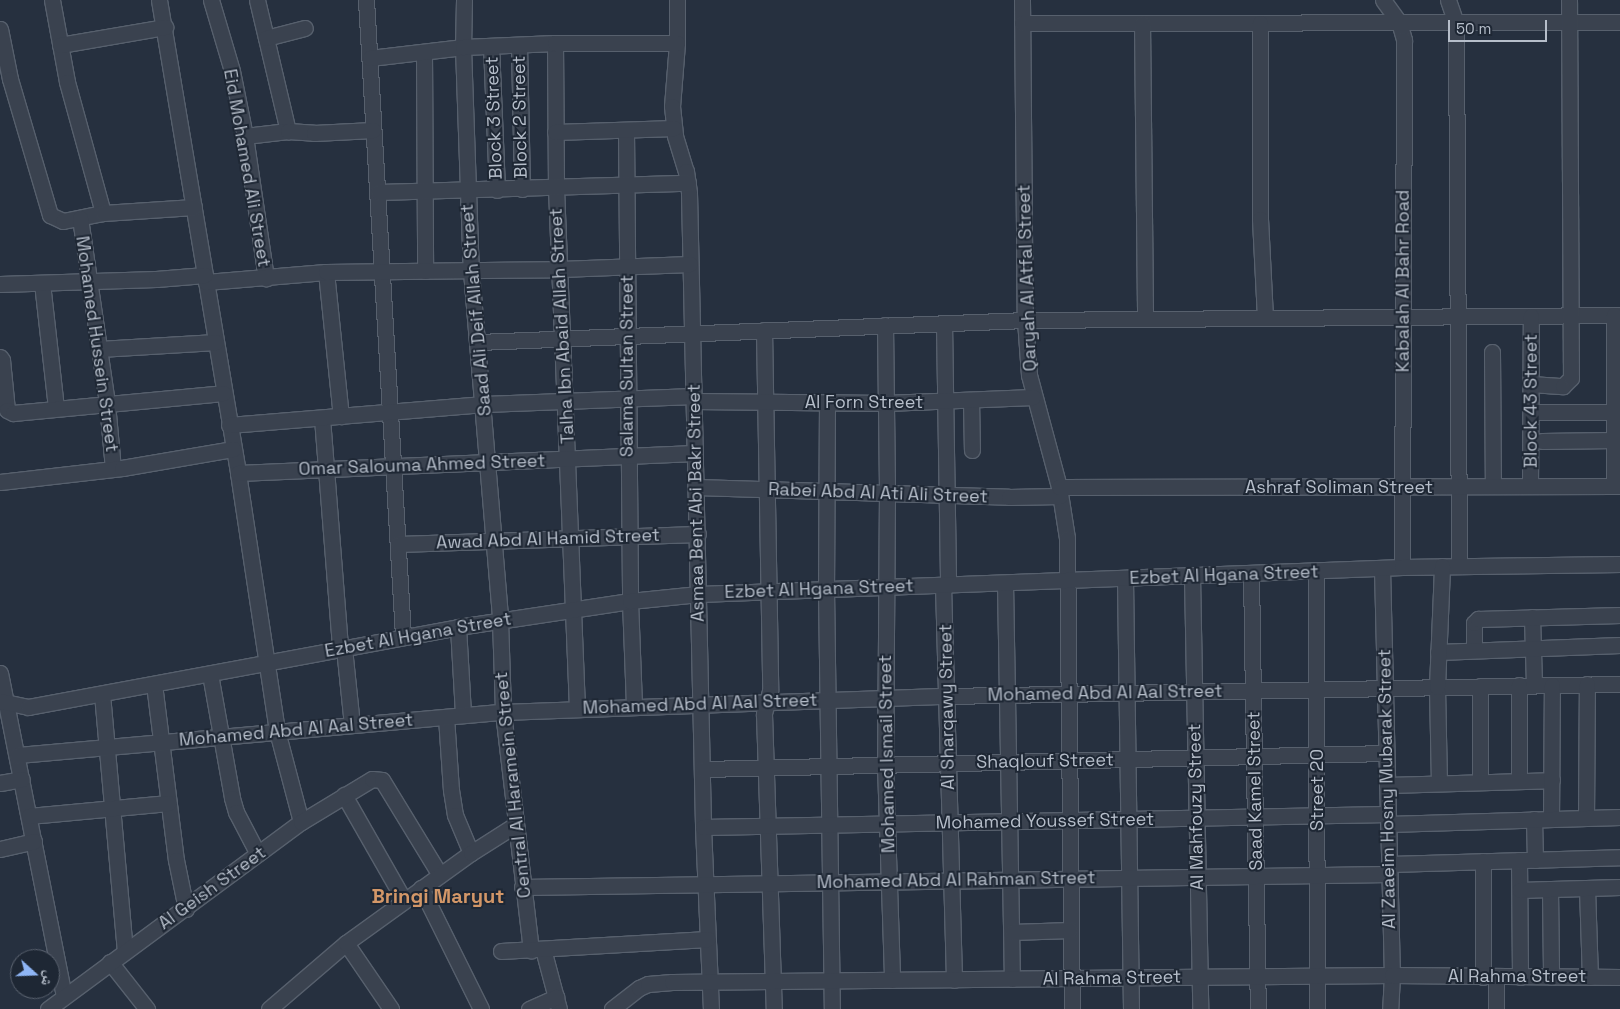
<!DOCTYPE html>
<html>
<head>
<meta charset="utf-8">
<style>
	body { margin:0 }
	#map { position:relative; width:1620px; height:1009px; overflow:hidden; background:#26303f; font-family:"Space Grotesk","Noto Naskh Arabic",sans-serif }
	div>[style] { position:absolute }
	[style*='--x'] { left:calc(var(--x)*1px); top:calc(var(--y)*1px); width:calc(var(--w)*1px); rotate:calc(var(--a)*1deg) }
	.roads { filter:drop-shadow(1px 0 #57606d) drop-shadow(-1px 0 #57606d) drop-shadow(0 1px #57606d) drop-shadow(0 -1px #57606d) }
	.minor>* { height:15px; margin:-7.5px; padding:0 7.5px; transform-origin:7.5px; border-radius:7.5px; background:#3a424f }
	span { translate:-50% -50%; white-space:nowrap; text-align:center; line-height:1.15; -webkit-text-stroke:4px #1e2734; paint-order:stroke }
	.street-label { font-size:18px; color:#b6beca }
	.quarter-label { font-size:20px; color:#d39768; font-weight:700 }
	.north { position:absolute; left:10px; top:949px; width:50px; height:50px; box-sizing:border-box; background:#1e2734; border:1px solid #5b6370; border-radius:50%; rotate:110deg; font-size:14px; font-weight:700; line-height:20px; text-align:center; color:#b6beca }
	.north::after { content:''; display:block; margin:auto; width:18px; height:22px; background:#8fb6f6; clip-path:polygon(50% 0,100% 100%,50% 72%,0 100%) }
	.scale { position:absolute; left:1448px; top:20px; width:99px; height:22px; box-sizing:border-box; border:2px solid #b6beca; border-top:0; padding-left:6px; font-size:15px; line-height:18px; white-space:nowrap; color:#b6beca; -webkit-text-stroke:4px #1e2734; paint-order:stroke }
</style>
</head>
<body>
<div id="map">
	<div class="roads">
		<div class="minor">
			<i style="--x:52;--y:0;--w:83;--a:79.6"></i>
			<i style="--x:67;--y:82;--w:136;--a:74.6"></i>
			<i style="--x:159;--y:0;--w:480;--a:80.5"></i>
			<i style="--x:238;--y:473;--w:261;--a:81.4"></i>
			<i style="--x:277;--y:731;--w:94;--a:75.2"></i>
			<i style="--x:211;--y:0;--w:74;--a:73.5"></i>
			<i style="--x:232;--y:71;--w:66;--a:78.7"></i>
			<i style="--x:245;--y:136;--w:144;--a:81.6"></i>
			<i style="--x:257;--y:0;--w:135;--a:76.7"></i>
			<i style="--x:366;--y:0;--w:637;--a:86.67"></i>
			<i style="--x:464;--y:0;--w:47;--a:91.2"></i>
			<i style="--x:463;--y:47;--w:224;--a:88"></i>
			<i style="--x:471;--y:271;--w:350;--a:85.2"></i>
			<i style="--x:500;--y:620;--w:92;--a:88.1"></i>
			<i style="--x:503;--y:712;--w:240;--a:83.3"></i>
			<i style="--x:677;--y:0;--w:43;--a:90"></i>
			<i style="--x:677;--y:43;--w:63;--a:94.5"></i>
			<i style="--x:672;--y:106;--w:30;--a:84"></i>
			<i style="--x:675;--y:136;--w:37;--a:73"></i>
			<i style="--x:686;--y:171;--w:22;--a:82"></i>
			<i style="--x:689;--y:193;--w:634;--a:88.73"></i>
			<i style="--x:703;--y:827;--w:182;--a:87.5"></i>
			<i style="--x:1022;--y:0;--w:320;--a:89.5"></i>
			<i style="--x:1025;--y:320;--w:55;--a:85.8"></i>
			<i style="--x:1029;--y:375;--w:116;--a:75"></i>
			<i style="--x:1059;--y:487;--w:52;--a:81.1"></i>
			<i style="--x:1067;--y:538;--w:471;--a:89.4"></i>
			<i style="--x:1383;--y:0;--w:27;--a:54"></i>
			<i style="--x:1399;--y:22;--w:19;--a:74"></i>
			<i style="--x:1404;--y:40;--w:527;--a:90.22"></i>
			<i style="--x:1448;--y:0;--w:24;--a:71"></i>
			<i style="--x:1456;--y:23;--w:543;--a:89.68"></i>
			<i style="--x:1022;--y:23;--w:598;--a:-0.1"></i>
			<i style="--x:1142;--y:23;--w:296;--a:89.4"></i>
			<i style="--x:1260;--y:23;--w:196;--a:90"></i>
			<i style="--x:1260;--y:219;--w:99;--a:87.1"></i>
			<i style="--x:0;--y:29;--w:51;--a:78.7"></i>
			<i style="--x:10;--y:79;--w:142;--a:73.6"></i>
			<i style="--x:50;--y:215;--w:14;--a:25"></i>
			<i style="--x:63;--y:221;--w:41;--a:-11.3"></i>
			<i style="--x:103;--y:213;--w:91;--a:-3.8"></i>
			<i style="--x:266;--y:38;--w:40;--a:-14.4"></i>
			<i style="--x:555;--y:43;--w:145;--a:89.6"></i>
			<i style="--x:556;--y:188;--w:521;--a:87.69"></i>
			<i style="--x:60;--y:45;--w:107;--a:-9.7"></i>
			<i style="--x:519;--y:45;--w:144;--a:88.8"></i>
			<i style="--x:491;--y:46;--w:144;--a:87.6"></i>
			<i style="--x:424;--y:52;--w:219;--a:89.7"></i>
			<i style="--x:370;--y:58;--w:94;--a:-6.7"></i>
			<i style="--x:463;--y:47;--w:92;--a:-2.5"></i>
			<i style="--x:555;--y:43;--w:122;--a:0"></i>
			<i style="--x:626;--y:131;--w:470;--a:89.5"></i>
			<i style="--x:630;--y:601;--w:105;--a:87.8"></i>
			<i style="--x:555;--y:132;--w:119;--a:-1.9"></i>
			<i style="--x:245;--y:136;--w:43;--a:-6.6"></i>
			<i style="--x:288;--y:131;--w:26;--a:4"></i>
			<i style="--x:314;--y:133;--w:59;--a:-2.9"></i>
			<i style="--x:378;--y:192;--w:310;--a:-1.7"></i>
			<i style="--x:80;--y:218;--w:187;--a:81.7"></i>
			<i style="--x:107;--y:403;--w:66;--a:84.8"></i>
			<i style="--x:326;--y:272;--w:145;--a:84.1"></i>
			<i style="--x:206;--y:282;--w:120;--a:-4.8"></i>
			<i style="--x:326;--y:272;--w:234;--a:-0.7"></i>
			<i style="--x:560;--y:269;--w:130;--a:-2.2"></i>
			<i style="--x:42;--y:283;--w:125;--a:83.6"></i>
			<i style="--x:0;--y:284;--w:156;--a:-1.8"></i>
			<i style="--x:156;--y:279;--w:49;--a:-4.7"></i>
			<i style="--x:944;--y:323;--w:262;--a:89.1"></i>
			<i style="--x:885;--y:325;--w:167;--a:89.3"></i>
			<i style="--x:887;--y:492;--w:273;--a:90.4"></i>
			<i style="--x:885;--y:765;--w:215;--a:88.1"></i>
			<i style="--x:764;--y:330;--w:361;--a:89"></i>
			<i style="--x:770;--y:691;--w:24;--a:105"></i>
			<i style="--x:764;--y:714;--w:295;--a:88.1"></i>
			<i style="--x:478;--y:342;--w:547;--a:-2.3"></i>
			<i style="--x:1025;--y:320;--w:595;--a:-0.48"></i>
			<i style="--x:99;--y:349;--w:117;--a:-3.4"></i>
			<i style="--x:1492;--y:352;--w:134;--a:89.6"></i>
			<i style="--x:0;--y:357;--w:4;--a:56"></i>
			<i style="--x:2;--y:360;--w:50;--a:84.3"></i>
			<i style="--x:7;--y:410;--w:7;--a:27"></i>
			<i style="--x:13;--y:413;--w:211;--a:-5.4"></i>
			<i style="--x:1531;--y:384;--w:32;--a:4"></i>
			<i style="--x:1563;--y:386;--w:11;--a:-45"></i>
			<i style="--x:1571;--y:378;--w:378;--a:-90.3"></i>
			<i style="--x:971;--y:400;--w:50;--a:88.9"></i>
			<i style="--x:694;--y:401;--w:192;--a:0.6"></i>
			<i style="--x:886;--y:403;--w:147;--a:-2.3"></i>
			<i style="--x:827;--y:402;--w:187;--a:90.3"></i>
			<i style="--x:826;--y:589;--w:420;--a:89.2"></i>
			<i style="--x:1531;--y:412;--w:83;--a:0"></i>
			<i style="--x:322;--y:418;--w:232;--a:85.5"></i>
			<i style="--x:229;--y:425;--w:256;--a:-4.7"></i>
			<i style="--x:484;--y:404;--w:210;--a:-2.2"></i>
			<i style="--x:1542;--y:441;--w:72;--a:-0.8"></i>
			<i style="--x:238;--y:473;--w:457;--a:-2.5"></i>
			<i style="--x:0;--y:482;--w:123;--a:-6.5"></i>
			<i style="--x:122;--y:468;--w:113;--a:-9.7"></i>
			<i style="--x:1530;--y:486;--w:170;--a:-89.7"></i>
			<i style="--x:1614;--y:486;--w:171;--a:-90"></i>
			<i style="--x:696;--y:487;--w:313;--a:1.8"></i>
			<i style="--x:1009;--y:497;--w:51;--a:-1.1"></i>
			<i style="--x:1059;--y:487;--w:561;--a:-0.1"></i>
			<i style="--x:398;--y:544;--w:300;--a:-1.9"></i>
			<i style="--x:1382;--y:568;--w:407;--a:88.6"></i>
			<i style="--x:1392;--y:975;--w:34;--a:93"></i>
			<i style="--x:1316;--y:571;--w:438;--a:89.9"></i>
			<i style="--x:1251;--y:573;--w:436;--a:89.1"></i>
			<i style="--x:1192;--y:576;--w:433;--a:88.9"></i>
			<i style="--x:1125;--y:579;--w:430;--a:89.2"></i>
			<i style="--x:1005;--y:583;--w:396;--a:89"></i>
			<i style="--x:943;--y:585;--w:395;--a:88.4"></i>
			<i style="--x:1532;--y:617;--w:68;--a:88.3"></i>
			<i style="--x:458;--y:627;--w:88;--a:86.7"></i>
			<i style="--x:344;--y:648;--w:77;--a:84.1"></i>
			<i style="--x:1474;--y:650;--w:27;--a:-90"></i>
			<i style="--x:1474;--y:623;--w:6;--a:-45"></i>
			<i style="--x:1478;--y:619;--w:142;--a:-1.6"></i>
			<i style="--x:1438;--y:652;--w:182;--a:-2.2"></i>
			<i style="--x:0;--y:673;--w:329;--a:78.8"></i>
			<i style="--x:210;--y:674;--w:126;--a:79.9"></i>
			<i style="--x:232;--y:798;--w:15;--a:74"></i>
			<i style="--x:236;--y:812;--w:47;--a:62.4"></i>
			<i style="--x:154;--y:684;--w:177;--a:82.9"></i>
			<i style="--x:176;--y:860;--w:50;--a:78.5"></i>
			<i style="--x:1480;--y:686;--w:96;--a:90"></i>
			<i style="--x:102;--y:694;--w:258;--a:84.9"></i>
			<i style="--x:0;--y:701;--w:29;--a:12"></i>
			<i style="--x:28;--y:707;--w:437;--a:-10.5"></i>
			<i style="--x:458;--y:627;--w:174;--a:-8.6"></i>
			<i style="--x:630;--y:601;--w:69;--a:-5.8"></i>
			<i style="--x:699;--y:594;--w:704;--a:-2.2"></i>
			<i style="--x:1402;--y:567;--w:218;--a:-0.8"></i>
			<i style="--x:446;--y:717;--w:73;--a:86.1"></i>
			<i style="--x:451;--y:790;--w:25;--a:81"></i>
			<i style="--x:455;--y:815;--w:41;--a:67.2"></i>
			<i style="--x:17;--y:755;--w:488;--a:-5.1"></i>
			<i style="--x:503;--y:712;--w:443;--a:-2.1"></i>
			<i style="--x:946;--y:696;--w:674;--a:-1.02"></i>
			<i style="--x:703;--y:769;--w:683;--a:-1.34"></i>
			<i style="--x:1519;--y:781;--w:96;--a:-90"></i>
			<i style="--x:0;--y:783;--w:22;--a:-10"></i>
			<i style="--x:1439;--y:783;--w:96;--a:-91.2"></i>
			<i style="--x:1437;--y:687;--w:121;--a:-87.6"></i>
			<i style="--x:1387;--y:785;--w:165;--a:-1.7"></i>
			<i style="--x:344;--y:795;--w:121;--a:60.3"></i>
			<i style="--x:29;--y:816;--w:140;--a:-5.3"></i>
			<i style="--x:1586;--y:818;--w:134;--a:-89.6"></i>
			<i style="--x:1534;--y:819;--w:41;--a:88.6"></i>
			<i style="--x:1551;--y:819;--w:134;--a:-89.6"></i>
			<i style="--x:1388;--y:824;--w:232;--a:-1.7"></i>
			<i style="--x:703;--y:827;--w:685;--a:-1.09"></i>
			<i style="--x:0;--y:849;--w:35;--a:-13"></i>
			<i style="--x:1519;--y:860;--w:117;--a:89.5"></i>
			<i style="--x:1389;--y:864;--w:231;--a:-1.7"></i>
			<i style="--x:522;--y:887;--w:867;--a:-0.86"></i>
			<i style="--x:421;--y:888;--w:135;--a:63.6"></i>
			<i style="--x:1587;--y:888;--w:89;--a:88.1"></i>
			<i style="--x:1550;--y:889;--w:88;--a:89.3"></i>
			<i style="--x:1520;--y:890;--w:100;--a:-1.7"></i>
			<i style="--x:1012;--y:932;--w:58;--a:-2"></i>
			<i style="--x:346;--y:943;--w:80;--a:55.7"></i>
			<i style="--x:543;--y:949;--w:62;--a:75.1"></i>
			<i style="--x:501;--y:951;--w:207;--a:-3.3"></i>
			<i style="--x:110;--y:962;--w:60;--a:51.8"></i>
			<i style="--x:1483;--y:977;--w:116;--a:-90"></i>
			<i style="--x:48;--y:1009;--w:315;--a:-36.5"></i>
			<i style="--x:301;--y:822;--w:83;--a:-31.2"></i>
			<i style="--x:372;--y:779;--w:10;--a:6"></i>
			<i style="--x:382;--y:780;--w:111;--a:58.6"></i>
			<i style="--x:269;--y:1009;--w:101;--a:-40.6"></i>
			<i style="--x:346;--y:943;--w:154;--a:-35.8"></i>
			<i style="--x:471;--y:853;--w:52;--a:-32.5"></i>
			<i style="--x:529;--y:1009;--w:30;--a:-24"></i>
			<i style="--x:612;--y:1009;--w:34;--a:-38"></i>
			<i style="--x:639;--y:988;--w:10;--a:-24"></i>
			<i style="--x:648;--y:984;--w:24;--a:-5"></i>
			<i style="--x:672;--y:982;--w:720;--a:-0.56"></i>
			<i style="--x:1392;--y:975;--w:228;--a:0.5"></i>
			<i style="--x:1496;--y:1009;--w:32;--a:-90"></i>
		</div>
	</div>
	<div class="street-label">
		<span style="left:520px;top:117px;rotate:-91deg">Block 2 Street</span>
		<span style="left:494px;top:118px;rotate:-92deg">Block 3 Street</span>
		<span style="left:247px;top:168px;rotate:80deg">Eid Mohamed Ali Street</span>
		<span style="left:1027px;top:278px;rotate:-92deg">Qaryah Al Atfal Street</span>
		<span style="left:1403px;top:281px;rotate:-90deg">Kabalah Al Bahr Road</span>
		<span style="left:476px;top:310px;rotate:-95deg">Saad Ali Deif Allah Street</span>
		<span style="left:562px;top:326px;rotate:-93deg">Talha Ibn Abaid Allah Street</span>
		<span style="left:97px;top:344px;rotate:82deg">Mohamed Hussein Street</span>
		<span style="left:627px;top:366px;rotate:-90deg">Salama Sultan Street</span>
		<span style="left:1531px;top:401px;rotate:-90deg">Block 43 Street</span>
		<span style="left:864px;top:402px">Al Forn Street</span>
		<span style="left:422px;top:465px;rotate:-2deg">Omar Salouma Ahmed Street</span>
		<span style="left:1339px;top:487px">Ashraf Soliman Street</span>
		<span style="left:878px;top:493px;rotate:2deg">Rabei Abd Al Ati Ali Street</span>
		<span style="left:696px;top:503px;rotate:-91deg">Asmaa Bent Abi Bakr Street</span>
		<span style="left:548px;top:539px;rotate:-2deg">Awad Abd Al Hamid Street</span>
		<span style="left:1224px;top:575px;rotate:-2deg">Ezbet Al Hgana Street</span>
		<span style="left:819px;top:589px;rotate:-2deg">Ezbet Al Hgana Street</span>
		<span style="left:418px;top:635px;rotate:-10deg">Ezbet Al Hgana Street</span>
		<span style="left:1105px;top:693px;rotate:-1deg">Mohamed Abd Al Aal Street</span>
		<span style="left:700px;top:704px;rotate:-2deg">Mohamed Abd Al Aal Street</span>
		<span style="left:947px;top:707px;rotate:-91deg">Al Sharqawy Street</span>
		<span style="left:296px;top:730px;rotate:-5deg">Mohamed Abd Al Aal Street</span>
		<span style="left:887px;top:754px;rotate:-91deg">Mohamed Ismail Street</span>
		<span style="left:1045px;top:761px;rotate:-1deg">Shaqlouf Street</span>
		<span style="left:513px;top:785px;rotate:-96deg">Central Al Haramein Street</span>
		<span style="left:1387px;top:789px;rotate:-91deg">Al Zaaeim Hosny Mubarak Street</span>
		<span style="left:1317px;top:790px;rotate:-90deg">Street 20</span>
		<span style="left:1255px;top:791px;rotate:-91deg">Saad Kamel Street</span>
		<span style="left:1196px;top:807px;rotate:-91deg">Al Mahfouzy Street</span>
		<span style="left:1045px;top:821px;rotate:-1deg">Mohamed Youssef Street</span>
		<span style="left:956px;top:880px;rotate:-1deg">Mohamed Abd Al Rahman Street</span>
		<span style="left:212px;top:888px;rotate:-36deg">Al Geish Street</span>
		<span style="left:1517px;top:976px">Al Rahma Street</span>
		<span style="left:1112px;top:978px;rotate:-1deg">Al Rahma Street</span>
	</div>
	<div class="quarter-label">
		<span style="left:438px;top:896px">Bringi Maryut</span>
	</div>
	<div class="north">ش</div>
	<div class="scale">50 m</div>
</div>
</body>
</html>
